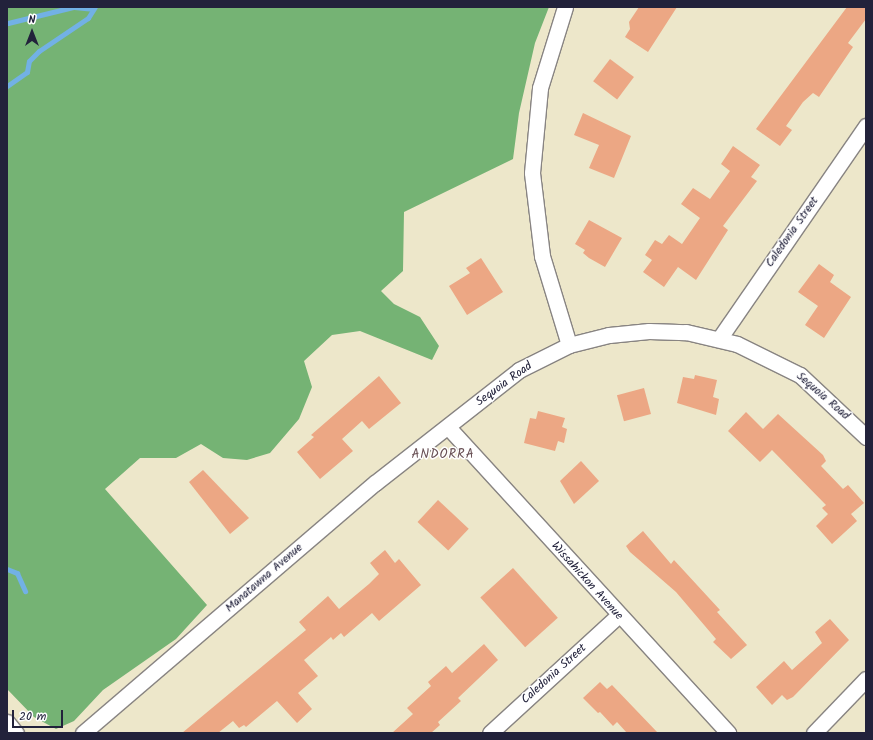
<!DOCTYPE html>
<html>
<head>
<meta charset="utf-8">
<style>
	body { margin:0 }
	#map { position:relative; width:873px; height:740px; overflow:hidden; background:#ede7ca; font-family:Kalam,sans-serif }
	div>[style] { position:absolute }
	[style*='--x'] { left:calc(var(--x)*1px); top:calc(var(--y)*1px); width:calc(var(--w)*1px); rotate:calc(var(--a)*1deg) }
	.forest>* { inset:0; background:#75b374 }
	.stream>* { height:5px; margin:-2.5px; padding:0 2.5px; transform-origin:2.5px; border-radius:2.5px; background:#72b1e5 }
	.building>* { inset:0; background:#eca784; transform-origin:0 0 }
	.roads { filter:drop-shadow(1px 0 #888482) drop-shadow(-1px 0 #888482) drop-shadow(0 1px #888482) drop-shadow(0 -1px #888482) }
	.minor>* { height:15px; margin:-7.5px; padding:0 7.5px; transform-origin:7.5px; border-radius:7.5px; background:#fff }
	span { translate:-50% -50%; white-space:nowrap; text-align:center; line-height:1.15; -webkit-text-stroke:3px #fff; paint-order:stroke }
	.street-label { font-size:12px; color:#22223b }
	.neighbourhood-label { font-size:13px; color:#695155; letter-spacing:1px }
	.frame { position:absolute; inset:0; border:8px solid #22223b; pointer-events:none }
	.north { position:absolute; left:12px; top:12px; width:40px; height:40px; -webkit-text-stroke:3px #fff; paint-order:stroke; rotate:0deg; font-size:11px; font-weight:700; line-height:16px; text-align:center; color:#22223b }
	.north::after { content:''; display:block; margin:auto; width:14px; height:18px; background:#22223b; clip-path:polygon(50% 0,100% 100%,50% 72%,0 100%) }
	.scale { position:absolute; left:12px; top:710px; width:51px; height:18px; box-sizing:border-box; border:2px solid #22223b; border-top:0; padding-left:5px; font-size:12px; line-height:14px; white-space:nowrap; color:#22223b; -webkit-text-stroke:3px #fff; paint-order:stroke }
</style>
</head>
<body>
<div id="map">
	<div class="forest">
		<i style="clip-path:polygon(7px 7px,549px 7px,535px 43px,519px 113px,513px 159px,404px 212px,403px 271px,381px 291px,394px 304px,420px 317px,439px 346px,432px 360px,360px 331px,332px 335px,304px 361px,312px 387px,299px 419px,270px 453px,247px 460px,223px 458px,201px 444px,176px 458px,140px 458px,105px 489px,207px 605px,176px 639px,103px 690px,74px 721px,56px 729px,34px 717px,7px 689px)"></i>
	</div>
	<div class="stream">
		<i style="--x:74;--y:7;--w:18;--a:6"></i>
		<i style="--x:8;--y:23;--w:67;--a:-13.8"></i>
		<i style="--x:7;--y:86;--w:24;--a:-35"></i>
		<i style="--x:27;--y:72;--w:11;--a:-80"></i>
		<i style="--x:29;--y:61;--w:14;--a:-45"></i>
		<i style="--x:39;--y:51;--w:59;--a:-34"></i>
		<i style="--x:88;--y:18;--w:13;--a:-58"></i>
		<i style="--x:7;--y:569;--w:11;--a:22"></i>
		<i style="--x:17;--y:573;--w:20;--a:66"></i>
	</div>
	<div class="building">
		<i style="clip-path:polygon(639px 7px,677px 7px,648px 52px,625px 37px,630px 29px,629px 22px)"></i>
		<i style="clip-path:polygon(847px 7px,866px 7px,866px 19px,848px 43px,853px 47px,819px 97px,813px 93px,803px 102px,786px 126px,792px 130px,780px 146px,756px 129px)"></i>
		<i style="left:610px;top:59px;width:30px;height:28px;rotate:37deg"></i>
		<i style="clip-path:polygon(583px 113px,631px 136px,614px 178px,589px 168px,599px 145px,574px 135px)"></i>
		<i style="clip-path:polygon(733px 146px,760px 165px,751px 177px,757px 181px,723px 226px,728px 230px,696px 280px,678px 267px,664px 287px,643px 272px,652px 260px,645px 255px,655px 240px,662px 244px,669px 235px,682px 244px,700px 218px,681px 204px,693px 188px,710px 199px,730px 171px,721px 164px)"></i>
		<i style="clip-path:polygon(589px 220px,622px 238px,605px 267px,589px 258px,583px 253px,585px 250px,575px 244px)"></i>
		<i style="clip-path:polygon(481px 258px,503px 292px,467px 315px,449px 286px,470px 273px,466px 268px)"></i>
		<i style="clip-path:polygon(819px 264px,834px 275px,830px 282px,851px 297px,824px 338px,805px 325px,818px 306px,798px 292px)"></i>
		<i style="clip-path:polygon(695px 375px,717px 380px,713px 397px,719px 399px,716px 415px,677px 403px,683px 377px,694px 379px)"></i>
		<i style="clip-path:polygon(379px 376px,401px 403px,369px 429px,362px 421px,342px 439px,353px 451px,320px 479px,297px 452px,314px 437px,311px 435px)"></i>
		<i style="left:644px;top:388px;width:27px;height:28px;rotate:75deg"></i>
		<i style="clip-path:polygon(538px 411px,565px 418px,562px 427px,567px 429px,564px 443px,558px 441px,555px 451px,524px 443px,530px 418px,536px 419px)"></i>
		<i style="clip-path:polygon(746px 412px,763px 429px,778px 414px,823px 455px,826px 461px,821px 466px,843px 489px,848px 485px,864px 503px,851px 514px,857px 521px,832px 544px,816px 526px,828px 514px,822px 508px,826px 505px,772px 450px,760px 462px,728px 431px)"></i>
		<i style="clip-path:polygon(581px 461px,599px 481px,574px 504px,560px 481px)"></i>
		<i style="clip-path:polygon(203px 470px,249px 518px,230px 534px,189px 482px)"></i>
		<i style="left:438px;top:500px;width:42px;height:30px;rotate:43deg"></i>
		<i style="clip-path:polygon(643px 531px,671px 564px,674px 560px,720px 610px,717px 612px,747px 645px,731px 659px,713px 642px,716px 639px,676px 592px,630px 552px,626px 546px)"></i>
		<i style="clip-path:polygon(385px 550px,395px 563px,399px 559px,421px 585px,379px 621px,372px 613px,344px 637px,341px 633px,333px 640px,331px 637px,304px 660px,318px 676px,298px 693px,312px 709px,297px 723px,277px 701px,246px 727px,244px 725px,239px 728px,233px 721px,218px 733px,182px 733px,306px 630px,299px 622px,328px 596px,339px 609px,369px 584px,379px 574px,370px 563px)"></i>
		<i style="left:513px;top:568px;width:67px;height:44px;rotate:48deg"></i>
		<i style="clip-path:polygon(830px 619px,849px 640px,793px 697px,787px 700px,782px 695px,772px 705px,756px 687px,784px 661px,792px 670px,822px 643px,815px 632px)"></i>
		<i style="clip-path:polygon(484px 644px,498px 660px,458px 698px,461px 701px,438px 722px,440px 725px,431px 733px,392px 733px,413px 714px,407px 708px,431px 686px,428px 682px,446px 666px,452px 673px)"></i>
		<i style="clip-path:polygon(600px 682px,607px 689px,612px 685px,658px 733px,627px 733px,617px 722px,613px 726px,600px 712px,598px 713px,583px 698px)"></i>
	</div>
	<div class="roads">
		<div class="minor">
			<i style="--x:565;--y:7;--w:85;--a:107.2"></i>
			<i style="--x:540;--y:88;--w:85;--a:95.4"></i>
			<i style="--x:532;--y:173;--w:84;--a:83.1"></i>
			<i style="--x:542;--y:256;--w:93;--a:73.1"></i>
			<i style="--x:719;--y:339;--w:259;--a:-55.4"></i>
			<i style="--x:448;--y:427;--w:415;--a:47.5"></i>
			<i style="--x:7;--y:722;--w:14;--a:51"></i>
			<i style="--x:83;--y:733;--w:384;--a:-40.6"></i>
			<i style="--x:375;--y:483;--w:183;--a:-38.1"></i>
			<i style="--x:519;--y:370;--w:56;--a:-26.6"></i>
			<i style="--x:569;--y:345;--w:41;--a:-14"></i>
			<i style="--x:609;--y:335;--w:40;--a:-5.7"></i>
			<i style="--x:649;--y:331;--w:37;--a:2"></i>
			<i style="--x:686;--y:332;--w:52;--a:13.2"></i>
			<i style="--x:737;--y:344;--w:70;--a:26.2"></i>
			<i style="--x:800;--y:375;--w:91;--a:43.2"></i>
			<i style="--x:490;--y:733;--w:175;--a:-42.5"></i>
			<i style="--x:814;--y:733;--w:75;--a:-46.1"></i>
		</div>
	</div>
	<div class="street-label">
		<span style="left:792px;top:232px;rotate:-55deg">Caledonia Street</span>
		<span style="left:504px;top:384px;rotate:-36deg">Sequoia Road</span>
		<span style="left:823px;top:396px;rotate:41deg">Sequoia Road</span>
		<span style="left:264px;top:578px;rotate:-41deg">Manatawna Avenue</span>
		<span style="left:587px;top:581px;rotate:48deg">Wissahickon Avenue</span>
		<span style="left:554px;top:674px;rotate:-42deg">Caledonia Street</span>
	</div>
	<div class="neighbourhood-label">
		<span style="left:443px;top:455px">ANDORRA</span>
	</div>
	<div class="frame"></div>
	<div class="north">N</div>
	<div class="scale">20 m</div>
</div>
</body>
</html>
